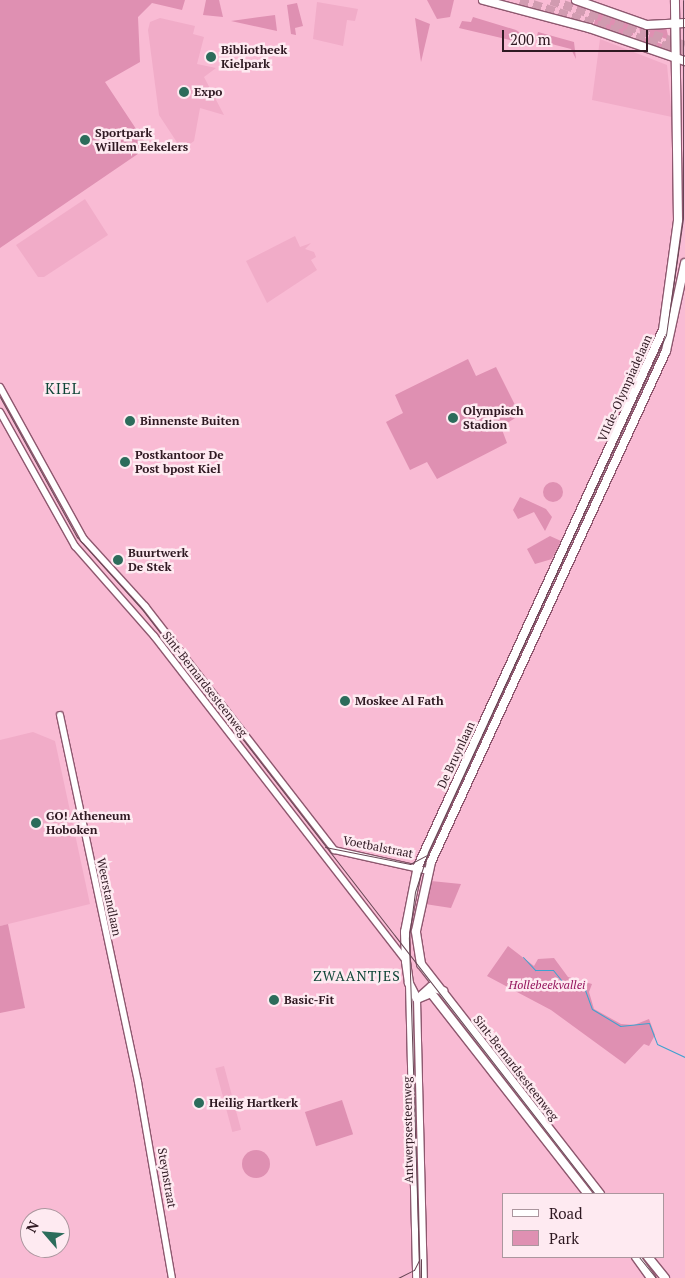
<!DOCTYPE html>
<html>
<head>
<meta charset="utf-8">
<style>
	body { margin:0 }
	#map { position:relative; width:685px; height:1278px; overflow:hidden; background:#f9bbd4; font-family:"PT Serif",serif }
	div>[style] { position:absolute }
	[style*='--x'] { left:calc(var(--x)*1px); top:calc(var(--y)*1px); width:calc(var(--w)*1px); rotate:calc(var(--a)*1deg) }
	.built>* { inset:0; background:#f1acc8; transform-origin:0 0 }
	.green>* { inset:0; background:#df90b2; transform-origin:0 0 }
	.round { border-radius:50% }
	.stream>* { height:1px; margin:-0.5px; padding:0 0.5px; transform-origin:0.5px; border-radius:0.5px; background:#3fa1cf }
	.highway-tunnel>* { height:9px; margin-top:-4.5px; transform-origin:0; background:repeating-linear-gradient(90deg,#d19bb0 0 9px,transparent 0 13.5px) }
	.roads { filter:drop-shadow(1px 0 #8e586f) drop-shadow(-1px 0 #8e586f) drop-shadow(0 1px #8e586f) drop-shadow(0 -1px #8e586f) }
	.minor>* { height:6px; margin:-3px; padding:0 3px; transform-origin:3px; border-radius:3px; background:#fff }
	.major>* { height:8px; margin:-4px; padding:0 4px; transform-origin:4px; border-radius:4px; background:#fff }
	.tram>* { height:1px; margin:-0.5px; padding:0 0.5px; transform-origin:0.5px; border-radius:0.5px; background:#674654 }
	.dots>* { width:14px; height:14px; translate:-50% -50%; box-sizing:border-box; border:2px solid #feeaf1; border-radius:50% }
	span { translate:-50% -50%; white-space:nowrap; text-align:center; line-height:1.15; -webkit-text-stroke:5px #feeaf1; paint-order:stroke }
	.poi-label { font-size:12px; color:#2f1922; font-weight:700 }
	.left { translate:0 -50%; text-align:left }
	.street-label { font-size:12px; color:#2f1922 }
	.park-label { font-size:12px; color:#95165e; font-style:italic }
	.neighbourhood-label { font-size:14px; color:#0e4537; letter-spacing:1px }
	.quarter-label { font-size:15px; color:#0e4537; letter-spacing:1px }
	.legend { position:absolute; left:502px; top:1193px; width:162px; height:65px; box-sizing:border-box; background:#feeaf1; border:1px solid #ab969e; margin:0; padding:6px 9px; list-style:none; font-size:15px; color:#2f1922 }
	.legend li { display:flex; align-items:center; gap:10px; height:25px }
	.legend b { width:25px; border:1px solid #ab969e }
	.north { position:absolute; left:20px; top:1208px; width:50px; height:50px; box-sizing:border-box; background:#feeaf1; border:1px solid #ab969e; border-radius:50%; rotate:297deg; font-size:14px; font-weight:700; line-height:20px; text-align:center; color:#2f1922 }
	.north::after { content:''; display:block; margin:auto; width:18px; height:22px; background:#2c6c5b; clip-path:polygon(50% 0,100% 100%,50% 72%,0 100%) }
	.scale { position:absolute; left:502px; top:30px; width:146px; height:22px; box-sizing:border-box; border:2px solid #2f1922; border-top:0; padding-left:6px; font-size:15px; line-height:18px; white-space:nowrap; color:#2f1922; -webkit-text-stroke:4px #feeaf1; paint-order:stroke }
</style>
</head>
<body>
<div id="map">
	<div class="built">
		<i style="clip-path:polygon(317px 2px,358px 9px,355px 21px,347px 20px,343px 46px,313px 39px)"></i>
		<i style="clip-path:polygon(160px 18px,195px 26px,193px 34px,204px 37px,197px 64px,216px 68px,204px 77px,224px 115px,200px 108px,194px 141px,182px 150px,159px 115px,148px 30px,150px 22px)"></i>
		<i style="clip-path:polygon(600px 39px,667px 65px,672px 117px,592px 100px)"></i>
		<i style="clip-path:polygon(85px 199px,108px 235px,44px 277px,38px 277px,16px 245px)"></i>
		<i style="clip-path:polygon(295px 236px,300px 247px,311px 243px,305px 249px,314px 252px,316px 257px,311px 260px,317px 270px,267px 303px,246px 261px)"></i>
		<i style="clip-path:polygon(33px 732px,55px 741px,90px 904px,0 926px,0 740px)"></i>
		<i style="left:224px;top:1066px;width:66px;height:9px;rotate:75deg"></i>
	</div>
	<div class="green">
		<i style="clip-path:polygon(0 0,185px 0,182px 10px,152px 3px,138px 17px,140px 62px,105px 82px,148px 147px,0 248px)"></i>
		<i style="clip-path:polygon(206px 0,219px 0,223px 17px,203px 15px)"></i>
		<i style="clip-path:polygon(427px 0,454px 0,450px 17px,437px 19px)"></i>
		<i style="clip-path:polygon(297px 3px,303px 26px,295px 28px,296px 35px,291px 34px,287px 5px)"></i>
		<i style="clip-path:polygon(598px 10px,633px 23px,633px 35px,625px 38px,593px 27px)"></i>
		<i style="clip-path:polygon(275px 15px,277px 31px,231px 21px)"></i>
		<i style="clip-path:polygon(473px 17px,516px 30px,529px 39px,527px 44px,459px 28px,462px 21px,471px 22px)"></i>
		<i style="clip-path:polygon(415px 18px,430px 24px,421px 62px)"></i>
		<i style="clip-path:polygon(639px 26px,666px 27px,669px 40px,656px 35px,653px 41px,668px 46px,667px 52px,633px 40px,638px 36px,648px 39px,650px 32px,640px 32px)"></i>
		<i style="clip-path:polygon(538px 32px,574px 42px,576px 59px,571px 49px,536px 40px)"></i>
		<i style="clip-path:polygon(468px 359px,476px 376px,496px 367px,520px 415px,501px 427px,507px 443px,437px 479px,427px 462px,410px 470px,386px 422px,403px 413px,395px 395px)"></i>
		<i class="round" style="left:543px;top:482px;width:20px;height:20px"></i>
		<i style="clip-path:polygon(520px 497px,546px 509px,552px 517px,545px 531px,534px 512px,518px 519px,513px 510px)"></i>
		<i style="clip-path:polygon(550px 536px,561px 541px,552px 559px,535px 564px,527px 549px)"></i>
		<i style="clip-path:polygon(431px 881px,461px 884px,451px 908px,425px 904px)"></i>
		<i style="clip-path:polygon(8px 924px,25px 1008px,0 1013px,0 926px)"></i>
		<i style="clip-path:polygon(508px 946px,534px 966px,538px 959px,554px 958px,568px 977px,592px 984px,589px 992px,594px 1009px,621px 1024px,634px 1025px,649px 1019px,655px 1035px,649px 1046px,644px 1044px,625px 1064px,551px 1010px,487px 976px)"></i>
		<i style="left:342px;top:1100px;width:36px;height:39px;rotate:72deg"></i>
		<i class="round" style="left:242px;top:1150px;width:28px;height:28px"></i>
	</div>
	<div class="stream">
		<i style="--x:523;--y:957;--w:18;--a:47"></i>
		<i style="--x:535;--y:970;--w:18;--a:0"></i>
		<i style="--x:553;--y:970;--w:19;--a:51"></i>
		<i style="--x:565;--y:985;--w:21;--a:14"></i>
		<i style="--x:585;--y:990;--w:20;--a:70"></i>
		<i style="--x:592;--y:1009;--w:33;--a:31"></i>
		<i style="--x:620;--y:1026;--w:29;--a:-6"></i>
		<i style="--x:649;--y:1023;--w:22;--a:69"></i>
		<i style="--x:657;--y:1044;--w:31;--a:25"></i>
	</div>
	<div class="highway-tunnel">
		<i style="--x:520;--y:0;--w:173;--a:17.5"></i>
		<i style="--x:551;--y:0;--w:141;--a:18.6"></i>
	</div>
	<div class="roads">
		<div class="minor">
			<i style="--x:0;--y:387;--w:174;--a:61.1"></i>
			<i style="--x:84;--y:539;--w:91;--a:47.7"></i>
			<i style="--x:145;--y:606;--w:309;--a:52.2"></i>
			<i style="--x:334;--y:850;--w:96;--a:12.6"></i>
			<i style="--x:0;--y:412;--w:154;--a:60.8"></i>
			<i style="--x:75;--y:546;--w:120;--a:48.7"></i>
			<i style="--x:154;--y:636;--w:411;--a:52.2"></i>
			<i style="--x:60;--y:715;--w:375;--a:78"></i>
			<i style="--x:138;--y:1082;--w:199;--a:80.2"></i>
			<i style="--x:409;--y:984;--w:294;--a:88.6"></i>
			<i style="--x:417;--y:999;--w:279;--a:88.6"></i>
		</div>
		<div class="major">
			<i style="--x:483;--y:0;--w:110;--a:14.8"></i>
			<i style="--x:589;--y:28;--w:102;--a:19"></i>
			<i style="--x:576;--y:0;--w:75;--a:19.4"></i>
			<i style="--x:647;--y:25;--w:38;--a:-3"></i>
			<i style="--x:431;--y:993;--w:15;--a:157"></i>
			<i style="--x:417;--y:999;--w:18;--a:-117"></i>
			<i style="--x:409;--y:983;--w:22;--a:-98"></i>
			<i style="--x:406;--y:961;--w:29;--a:-92"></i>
			<i style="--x:405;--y:932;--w:67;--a:-78.9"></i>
			<i style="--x:418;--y:866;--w:589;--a:-65.44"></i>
			<i style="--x:663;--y:330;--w:111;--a:-82.2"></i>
			<i style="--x:678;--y:220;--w:220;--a:-90.8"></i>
			<i style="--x:431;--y:993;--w:255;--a:52"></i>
			<i style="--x:422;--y:995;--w:12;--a:-42"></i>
			<i style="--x:431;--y:987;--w:13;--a:18"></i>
			<i style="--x:600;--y:1194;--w:291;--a:-127.9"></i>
			<i style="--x:421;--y:964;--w:33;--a:-99"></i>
			<i style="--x:416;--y:931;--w:71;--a:-77.7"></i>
			<i style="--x:431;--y:862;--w:562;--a:-65.3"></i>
			<i style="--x:666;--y:351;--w:90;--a:-77.8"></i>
			<i style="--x:636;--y:1257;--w:26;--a:54"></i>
			<i style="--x:648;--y:1257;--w:27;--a:51"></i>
		</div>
	</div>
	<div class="tram">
		<i style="--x:0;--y:397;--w:160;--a:61.2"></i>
		<i style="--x:77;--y:537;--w:96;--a:48"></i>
		<i style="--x:141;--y:608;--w:741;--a:52.23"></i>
		<i style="--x:325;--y:847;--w:87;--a:11.3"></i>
		<i style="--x:410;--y:864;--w:19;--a:-28"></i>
		<i style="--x:639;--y:1257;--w:27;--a:51"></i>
		<i style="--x:421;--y:1259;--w:19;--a:90"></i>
		<i style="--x:398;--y:1278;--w:18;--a:-27"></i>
		<i style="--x:414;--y:1270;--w:11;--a:-63"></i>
		<i style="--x:419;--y:1260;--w:323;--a:-91.8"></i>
		<i style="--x:409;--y:937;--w:45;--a:-82.4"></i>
		<i style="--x:415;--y:892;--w:42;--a:-72"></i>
		<i style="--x:428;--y:852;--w:569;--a:-65.28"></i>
		<i style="--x:666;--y:335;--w:118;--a:-81.7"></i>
		<i style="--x:683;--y:218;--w:218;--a:-90"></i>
	</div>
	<div class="dots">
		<i style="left:211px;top:57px;background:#2c6c5b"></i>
		<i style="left:184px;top:92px;background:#2c6c5b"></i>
		<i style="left:85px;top:140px;background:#2c6c5b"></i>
		<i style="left:453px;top:418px;background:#2c6c5b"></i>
		<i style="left:130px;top:421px;background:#2c6c5b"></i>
		<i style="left:125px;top:462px;background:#2c6c5b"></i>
		<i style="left:118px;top:560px;background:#2c6c5b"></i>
		<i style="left:345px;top:701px;background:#2c6c5b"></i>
		<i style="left:36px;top:823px;background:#2c6c5b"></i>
		<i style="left:274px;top:1000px;background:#2c6c5b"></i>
		<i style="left:199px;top:1103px;background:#2c6c5b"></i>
	</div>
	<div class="poi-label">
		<span class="left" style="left:221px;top:57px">Bibliotheek<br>Kielpark</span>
		<span class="left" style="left:194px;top:92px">Expo</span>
		<span class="left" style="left:95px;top:140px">Sportpark<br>Willem Eekelers</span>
		<span class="left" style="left:463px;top:418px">Olympisch<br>Stadion</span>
		<span class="left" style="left:140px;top:421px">Binnenste Buiten</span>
		<span class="left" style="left:135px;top:462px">Postkantoor De<br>Post bpost Kiel</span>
		<span class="left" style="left:128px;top:560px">Buurtwerk<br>De Stek</span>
		<span class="left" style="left:355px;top:701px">Moskee Al Fath</span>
		<span class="left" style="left:46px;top:823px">GO! Atheneum<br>Hoboken</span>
		<span class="left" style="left:284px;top:1000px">Basic-Fit</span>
		<span class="left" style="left:209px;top:1103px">Heilig Hartkerk</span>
	</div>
	<div class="street-label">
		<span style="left:625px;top:388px;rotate:-66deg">VIIde-Olympiadelaan</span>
		<span style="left:205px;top:684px;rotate:52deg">Sint-Bernardsesteenweg</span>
		<span style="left:456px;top:755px;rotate:-65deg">De Bruynlaan</span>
		<span style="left:378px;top:847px;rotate:11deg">Voetbalstraat</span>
		<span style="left:109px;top:897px;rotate:78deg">Weerstandlaan</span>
		<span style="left:516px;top:1068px;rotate:52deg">Sint-Bernardsesteenweg</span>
		<span style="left:408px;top:1130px;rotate:-91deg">Antwerpsesteenweg</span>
		<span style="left:167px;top:1178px;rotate:80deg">Steynstraat</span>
	</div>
	<div class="park-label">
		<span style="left:547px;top:985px">Hollebeekvallei</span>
	</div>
	<div class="neighbourhood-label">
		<span style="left:357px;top:976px">ZWAANTJES</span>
	</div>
	<div class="quarter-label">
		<span style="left:63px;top:389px">KIEL</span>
	</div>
	<ul class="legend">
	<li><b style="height:6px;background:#fff"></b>Road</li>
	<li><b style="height:14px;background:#df90b2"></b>Park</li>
	</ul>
	<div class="north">N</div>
	<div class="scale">200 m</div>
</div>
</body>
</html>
